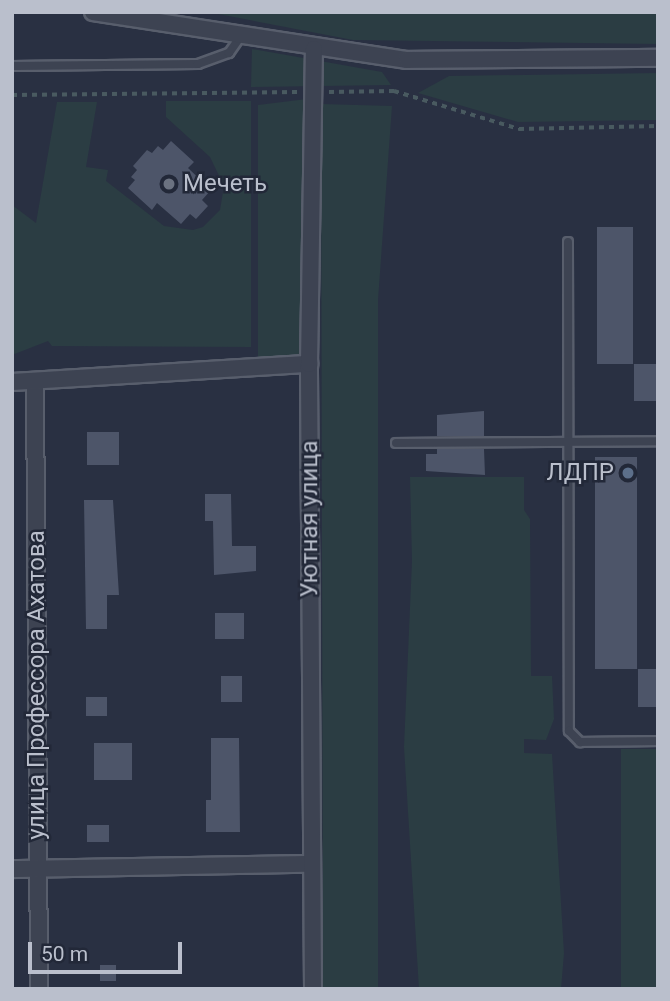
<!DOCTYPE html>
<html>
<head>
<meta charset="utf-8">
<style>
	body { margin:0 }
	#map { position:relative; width:670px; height:1001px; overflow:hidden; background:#293042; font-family:Roboto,sans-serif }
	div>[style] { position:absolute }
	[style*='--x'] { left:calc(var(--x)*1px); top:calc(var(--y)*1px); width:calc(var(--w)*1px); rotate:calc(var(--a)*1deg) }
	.green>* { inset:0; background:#2b3d43; transform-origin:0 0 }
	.building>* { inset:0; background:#4d5569; transform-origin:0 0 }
	.path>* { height:3.5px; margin-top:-1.75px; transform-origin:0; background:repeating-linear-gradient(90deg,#495a60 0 5px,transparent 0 10px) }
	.roads { filter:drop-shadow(2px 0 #585e6c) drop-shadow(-2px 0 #585e6c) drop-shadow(0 2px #585e6c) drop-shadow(0 -2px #585e6c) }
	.lane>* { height:8px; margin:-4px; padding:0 4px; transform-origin:4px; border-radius:4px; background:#3d4352 }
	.street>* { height:16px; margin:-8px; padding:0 8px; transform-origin:8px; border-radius:8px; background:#3d4352 }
	.dots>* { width:19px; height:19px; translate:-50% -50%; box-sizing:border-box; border:4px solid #222838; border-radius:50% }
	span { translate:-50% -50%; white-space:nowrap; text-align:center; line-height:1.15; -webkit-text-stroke:5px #222838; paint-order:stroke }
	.poi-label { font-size:24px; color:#babfcc }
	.left { translate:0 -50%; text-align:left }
	.right { translate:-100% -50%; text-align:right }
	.street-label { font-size:24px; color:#babfcc }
	.frame { position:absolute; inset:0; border:14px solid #babfcc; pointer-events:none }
	.scale { position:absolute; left:28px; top:942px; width:154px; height:32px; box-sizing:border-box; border:4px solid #babfcc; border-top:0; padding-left:9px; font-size:21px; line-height:24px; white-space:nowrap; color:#babfcc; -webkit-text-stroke:5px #222838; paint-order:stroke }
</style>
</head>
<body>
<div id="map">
	<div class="green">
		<i style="clip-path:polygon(208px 12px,658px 12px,658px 44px,353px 40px)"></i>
		<i style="clip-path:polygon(252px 49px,382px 72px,391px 85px,251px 87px)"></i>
		<i style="clip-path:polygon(658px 73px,658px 120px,518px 122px,418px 93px,449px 76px)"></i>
		<i style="clip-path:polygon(307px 99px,301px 356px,258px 359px,258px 105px)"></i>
		<i style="clip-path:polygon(166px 101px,251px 101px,251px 347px,52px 346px,48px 341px,12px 355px,12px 205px,36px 223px,57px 102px,97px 102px,86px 167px,108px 170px,106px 181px,164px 226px,193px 230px,203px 227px,220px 210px,224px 186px,210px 157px,166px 117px)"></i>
		<i style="clip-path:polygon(321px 104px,392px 106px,378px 300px,378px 989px,323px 989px)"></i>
		<i style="clip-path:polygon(410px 477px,524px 477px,524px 510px,530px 519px,531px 676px,552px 676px,554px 719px,546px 740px,524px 739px,524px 753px,552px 754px,564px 953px,561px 989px,419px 989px,404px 747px,412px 561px)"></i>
		<i style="left:658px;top:749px;width:240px;height:37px;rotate:90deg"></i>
	</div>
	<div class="building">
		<i style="clip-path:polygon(171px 141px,194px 162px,188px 168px,211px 190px,202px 200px,208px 206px,196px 219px,190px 214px,181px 224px,157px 203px,152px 210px,128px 188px,135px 180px,131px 177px,137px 170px,133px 166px,147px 150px,152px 153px,158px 146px,163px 150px)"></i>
		<i style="left:597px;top:227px;width:36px;height:137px"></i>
		<i style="left:634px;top:364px;width:24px;height:37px"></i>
		<i style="clip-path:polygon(484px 411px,484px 436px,437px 436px,437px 415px)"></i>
		<i style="left:119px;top:432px;width:33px;height:32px;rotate:90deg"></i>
		<i style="clip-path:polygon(437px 449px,484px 449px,485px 475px,426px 471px,426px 454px,437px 454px)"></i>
		<i style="left:637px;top:457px;width:212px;height:42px;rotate:90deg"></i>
		<i style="clip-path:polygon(205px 494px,231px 494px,232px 546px,256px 546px,256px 571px,214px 575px,213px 521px,205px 521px)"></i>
		<i style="clip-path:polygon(84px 500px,113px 500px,119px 595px,107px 595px,107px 629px,86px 629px)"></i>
		<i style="left:215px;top:613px;width:29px;height:26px"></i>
		<i style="left:638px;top:669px;width:20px;height:38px"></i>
		<i style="left:221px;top:676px;width:21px;height:26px"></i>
		<i style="left:86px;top:697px;width:21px;height:19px"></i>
		<i style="clip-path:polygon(211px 738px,239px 738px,240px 832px,206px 832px,206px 800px,211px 800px)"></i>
		<i style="left:132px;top:743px;width:37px;height:38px;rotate:90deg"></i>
		<i style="left:87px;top:825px;width:22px;height:17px"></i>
		<i style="left:100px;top:965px;width:16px;height:16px"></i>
	</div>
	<div class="path">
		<i style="--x:329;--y:92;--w:65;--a:-0.9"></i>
		<i style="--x:394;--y:91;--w:131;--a:16.9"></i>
		<i style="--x:519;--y:129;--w:139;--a:-1.2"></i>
		<i style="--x:12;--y:95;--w:285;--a:-0.6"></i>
	</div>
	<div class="roads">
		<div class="lane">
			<i style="--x:12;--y:66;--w:186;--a:-0.6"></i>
			<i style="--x:198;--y:64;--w:33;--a:-20"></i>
			<i style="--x:229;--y:53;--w:21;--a:-55"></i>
			<i style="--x:568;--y:242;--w:489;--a:89.9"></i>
			<i style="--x:569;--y:731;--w:16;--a:45"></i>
			<i style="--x:580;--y:742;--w:78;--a:-0.7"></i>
			<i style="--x:396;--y:443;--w:262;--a:-0.4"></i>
		</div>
		<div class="street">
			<i style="--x:93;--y:12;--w:318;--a:8.7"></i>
			<i style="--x:407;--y:60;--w:251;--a:-0.5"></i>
			<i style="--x:35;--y:381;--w:608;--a:89.62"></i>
			<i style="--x:12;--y:382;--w:298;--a:-3.5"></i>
			<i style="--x:12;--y:869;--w:300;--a:-1"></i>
			<i style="--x:313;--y:989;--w:625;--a:-90.37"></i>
			<i style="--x:309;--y:364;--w:315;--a:-89.1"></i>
		</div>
	</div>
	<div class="dots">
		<i style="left:169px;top:184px;background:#6b7280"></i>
		<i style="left:628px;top:473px;background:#5c6f8a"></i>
	</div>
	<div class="poi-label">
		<span class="left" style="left:183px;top:184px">Мечеть</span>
		<span class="right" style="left:614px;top:473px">ЛДПР</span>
	</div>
	<div class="street-label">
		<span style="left:310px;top:519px;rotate:-90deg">Уютная улица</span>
		<span style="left:37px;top:685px;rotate:-90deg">улица Профессора Ахатова</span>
	</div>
	<div class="frame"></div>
	<div class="scale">50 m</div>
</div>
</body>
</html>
